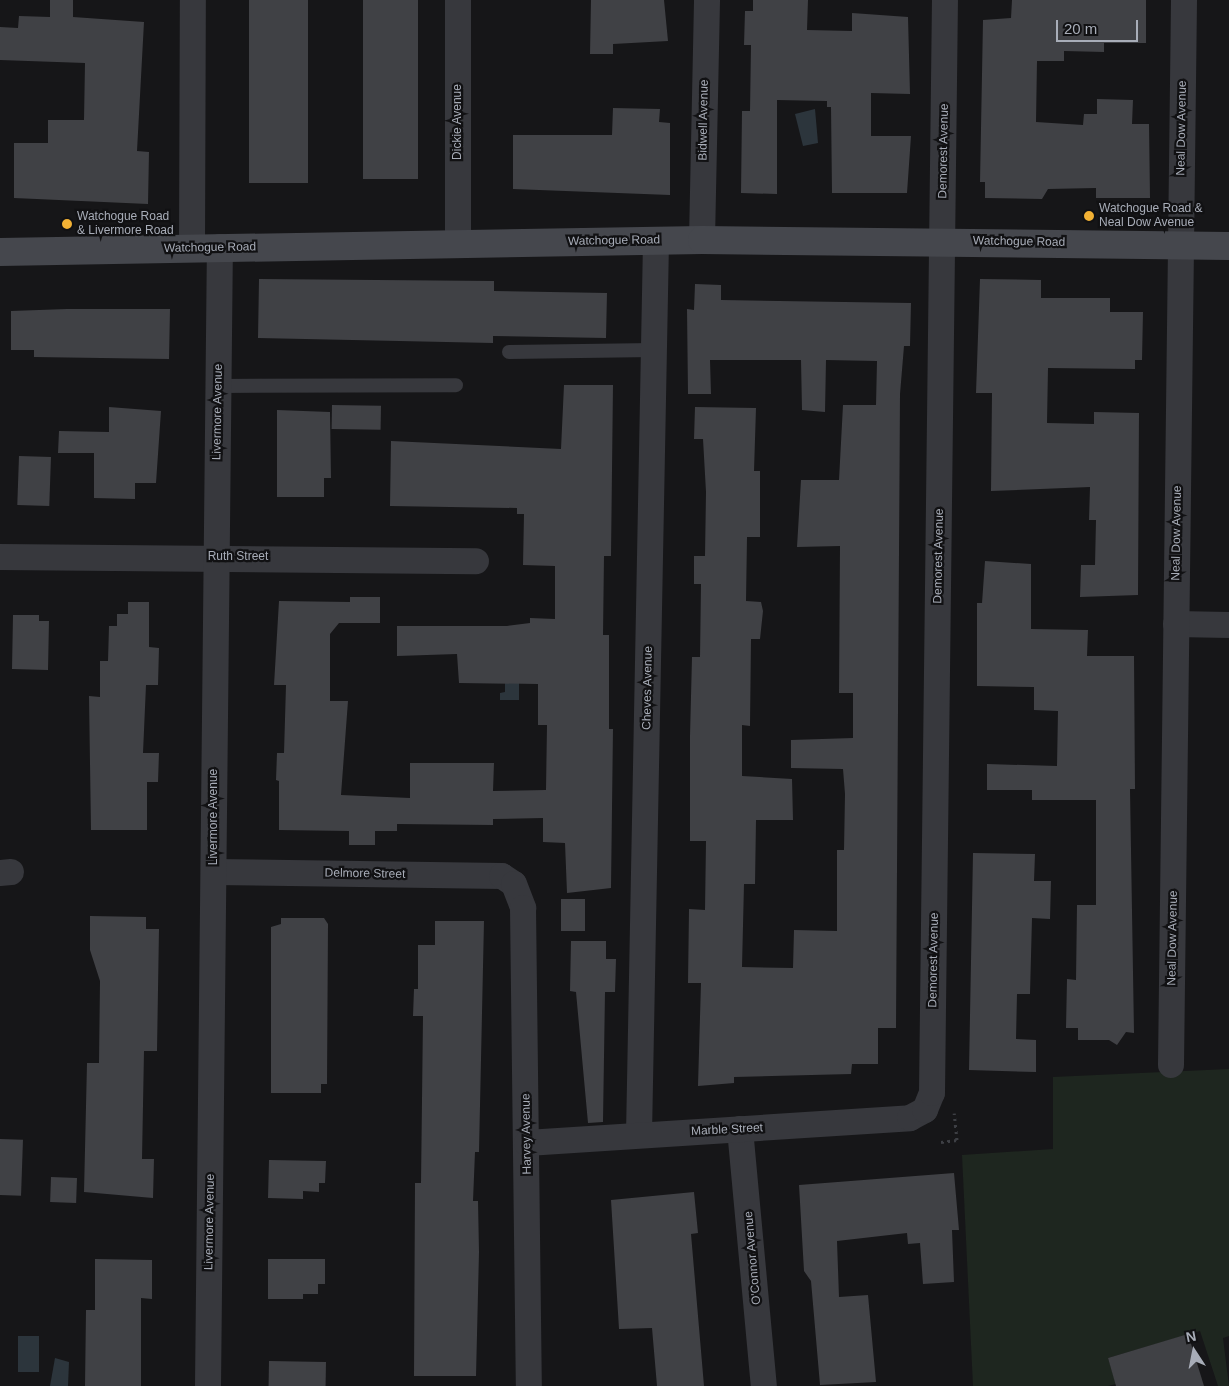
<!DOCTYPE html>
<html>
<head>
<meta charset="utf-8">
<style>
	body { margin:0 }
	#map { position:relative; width:1229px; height:1386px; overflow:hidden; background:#161618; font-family:Arial,sans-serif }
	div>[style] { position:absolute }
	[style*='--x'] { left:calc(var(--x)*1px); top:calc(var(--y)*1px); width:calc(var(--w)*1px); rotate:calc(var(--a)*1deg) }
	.green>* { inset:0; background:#1e261f }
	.water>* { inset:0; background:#2c353c; transform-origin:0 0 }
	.building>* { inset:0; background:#404145; transform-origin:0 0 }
	.path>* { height:3px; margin-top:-1.5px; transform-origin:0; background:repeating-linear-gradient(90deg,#3d3f44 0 2.5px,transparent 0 6.5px) }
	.lane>* { height:14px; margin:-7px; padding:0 7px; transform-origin:7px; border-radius:7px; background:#37383d }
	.street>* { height:26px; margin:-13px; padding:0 13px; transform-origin:13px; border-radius:13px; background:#37383d }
	.secondary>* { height:28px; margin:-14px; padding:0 14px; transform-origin:14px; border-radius:14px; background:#45474d }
	.dots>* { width:14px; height:14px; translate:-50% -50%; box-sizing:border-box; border:2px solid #111113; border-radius:50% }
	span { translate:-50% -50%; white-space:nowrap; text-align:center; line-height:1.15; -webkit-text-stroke:4.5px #111113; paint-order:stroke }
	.street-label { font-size:12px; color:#a8adb8 }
	.poi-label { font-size:12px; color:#a8adb8 }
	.left { translate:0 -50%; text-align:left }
	.north { position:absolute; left:1169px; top:1326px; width:50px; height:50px; -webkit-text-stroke:4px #111113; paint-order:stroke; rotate:349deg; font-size:14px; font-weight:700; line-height:20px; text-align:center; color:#a8adb8 }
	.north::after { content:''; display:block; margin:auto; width:18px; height:22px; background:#a8adb8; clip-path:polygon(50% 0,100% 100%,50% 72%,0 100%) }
	.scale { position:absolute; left:1056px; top:20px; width:82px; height:22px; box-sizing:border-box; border:2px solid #a8adb8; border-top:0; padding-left:6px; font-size:15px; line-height:18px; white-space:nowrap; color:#a8adb8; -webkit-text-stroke:4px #111113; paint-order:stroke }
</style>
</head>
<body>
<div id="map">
	<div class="green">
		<i style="clip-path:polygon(1229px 1069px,1229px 1336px,1223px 1338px,1229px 1386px,1218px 1386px,1200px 1331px,1108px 1358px,1116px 1384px,1108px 1386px,973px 1386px,962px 1155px,1053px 1149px,1053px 1077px)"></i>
	</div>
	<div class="water">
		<i style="clip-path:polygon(815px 109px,818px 143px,803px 146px,795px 114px)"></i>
		<i style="clip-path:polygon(505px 668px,519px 668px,519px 700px,500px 700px,500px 693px,505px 692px)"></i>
		<i style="left:18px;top:1336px;width:21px;height:36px"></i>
		<i style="clip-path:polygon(55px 1358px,69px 1362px,68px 1386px,50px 1386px)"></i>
	</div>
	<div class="building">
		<i style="clip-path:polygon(50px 0,73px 0,73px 17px,144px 22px,137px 151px,149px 152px,148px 204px,14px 198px,14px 143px,48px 143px,48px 120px,84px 120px,85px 63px,0 60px,0 27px,18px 28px,19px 16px,50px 17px)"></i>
		<i style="left:249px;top:0;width:59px;height:183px"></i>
		<i style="left:363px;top:0;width:55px;height:179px"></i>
		<i style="clip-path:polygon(591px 0,664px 0,668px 41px,613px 44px,613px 54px,590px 54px)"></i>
		<i style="clip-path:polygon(753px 0,808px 0,807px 30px,852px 31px,852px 13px,908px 17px,910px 94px,871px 93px,871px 136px,911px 136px,907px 193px,832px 193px,831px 107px,827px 107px,827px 101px,777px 100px,777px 194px,741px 193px,742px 111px,750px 111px,751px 45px,744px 45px,745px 11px,753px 11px)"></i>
		<i style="clip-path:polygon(1012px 0,1146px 0,1146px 43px,1104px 43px,1104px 52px,1064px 51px,1064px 61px,1037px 61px,1036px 122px,1083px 125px,1084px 114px,1097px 114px,1097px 99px,1133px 100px,1132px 124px,1149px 124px,1150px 198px,1096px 198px,1096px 188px,1048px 189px,1042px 199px,985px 198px,985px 182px,980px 182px,983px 20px,1011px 18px)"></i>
		<i style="clip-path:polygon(613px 108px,660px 109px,659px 122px,670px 123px,670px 195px,513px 189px,513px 135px,612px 135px)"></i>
		<i style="clip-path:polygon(259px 279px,494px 281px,494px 291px,607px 293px,606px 338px,493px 336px,493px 343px,258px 338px)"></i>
		<i style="clip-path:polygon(980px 279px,1041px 280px,1041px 298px,1110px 298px,1110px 312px,1143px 312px,1142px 360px,1135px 360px,1135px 369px,1048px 368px,1047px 423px,1094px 424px,1094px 412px,1139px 413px,1138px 595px,1080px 597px,1081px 565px,1095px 565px,1096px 520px,1089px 520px,1090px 487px,991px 491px,992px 393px,976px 393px)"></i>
		<i style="clip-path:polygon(695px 284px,721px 285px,721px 300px,911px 303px,910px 346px,904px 346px,900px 394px,896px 1028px,878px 1028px,878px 1064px,852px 1064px,851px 1074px,734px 1077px,734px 1083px,698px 1086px,701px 983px,688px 983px,689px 909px,705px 910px,706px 841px,690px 841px,690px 736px,692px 657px,700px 657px,701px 584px,694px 584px,694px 556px,705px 556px,706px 492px,703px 439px,694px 439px,695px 407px,756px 408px,754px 471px,760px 471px,760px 537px,747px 537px,746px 601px,761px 602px,763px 611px,760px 639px,751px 639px,750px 726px,742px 725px,742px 776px,792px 779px,793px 820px,756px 820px,755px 884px,744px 884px,742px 967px,793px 968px,794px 930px,837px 931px,837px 850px,844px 850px,845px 794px,843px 769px,791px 768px,791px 740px,853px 738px,853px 693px,839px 693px,840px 546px,797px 547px,801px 480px,839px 480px,843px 405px,876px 405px,877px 361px,826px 360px,825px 412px,802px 410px,801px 360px,710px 360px,711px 394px,688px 394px,687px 309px,694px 310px)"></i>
		<i style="clip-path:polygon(67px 309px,170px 309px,169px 359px,34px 357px,34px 350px,11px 350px,11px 311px)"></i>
		<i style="clip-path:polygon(564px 385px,613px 385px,611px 556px,604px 556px,603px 635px,609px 635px,609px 729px,613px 729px,611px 888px,567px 893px,565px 843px,543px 842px,543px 818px,493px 819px,493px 825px,397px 824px,397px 831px,375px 831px,375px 845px,349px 845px,349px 831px,279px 830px,279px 781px,276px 780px,277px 753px,284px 753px,286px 685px,274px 685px,279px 601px,350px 602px,350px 597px,380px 597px,380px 623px,339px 623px,330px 634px,330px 701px,348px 701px,341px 795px,410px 798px,410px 763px,494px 763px,493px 791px,546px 790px,547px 725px,538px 725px,538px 684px,459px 683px,457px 654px,397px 656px,397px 626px,507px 626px,530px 623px,530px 618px,555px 619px,555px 566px,523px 565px,524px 514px,517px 514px,517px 508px,390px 506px,391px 441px,561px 449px)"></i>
		<i style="left:332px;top:405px;width:49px;height:24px;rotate:1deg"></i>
		<i style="clip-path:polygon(109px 407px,161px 411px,156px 483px,135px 483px,135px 499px,94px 498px,94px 453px,58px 453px,59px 431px,109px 432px)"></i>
		<i style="clip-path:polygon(277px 410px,330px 412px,331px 478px,324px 478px,324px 497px,277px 497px)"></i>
		<i style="left:19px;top:456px;width:32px;height:49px;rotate:2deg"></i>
		<i style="clip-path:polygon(985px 561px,1031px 564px,1031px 629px,1088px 630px,1087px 656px,1134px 656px,1135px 789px,1130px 789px,1134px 1033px,1126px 1032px,1117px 1045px,1109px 1040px,1078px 1040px,1078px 1028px,1066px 1028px,1067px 979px,1076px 980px,1077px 905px,1096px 905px,1096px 800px,1032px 800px,1032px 790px,987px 790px,987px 764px,1057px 766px,1058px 711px,1034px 710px,1034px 687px,977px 686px,977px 603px,982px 603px)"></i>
		<i style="clip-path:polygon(128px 602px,149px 602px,149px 647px,159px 648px,158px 685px,146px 685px,143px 753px,159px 753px,158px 782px,147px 782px,147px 830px,91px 830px,89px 696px,100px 697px,100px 661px,108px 661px,109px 626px,117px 626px,117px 614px,128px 614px)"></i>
		<i style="clip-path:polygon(13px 615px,39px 615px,39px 621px,49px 621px,48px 670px,12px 669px)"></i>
		<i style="clip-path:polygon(973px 853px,1035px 854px,1034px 881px,1051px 881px,1050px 919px,1032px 918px,1030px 994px,1017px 994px,1016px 1039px,1036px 1040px,1036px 1072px,969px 1070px)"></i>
		<i style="left:561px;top:899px;width:24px;height:32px"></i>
		<i style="clip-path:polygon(90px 916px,146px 917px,146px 929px,159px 929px,157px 1051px,144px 1051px,142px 1159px,154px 1159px,153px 1198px,84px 1192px,87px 1063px,99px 1063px,100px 981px,90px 950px)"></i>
		<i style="clip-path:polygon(281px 918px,324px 918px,328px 924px,327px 1084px,321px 1084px,321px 1093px,271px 1093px,271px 927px,281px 924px)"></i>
		<i style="clip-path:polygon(435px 921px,484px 921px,479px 1152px,475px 1152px,473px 1201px,478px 1201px,479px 1252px,476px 1376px,414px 1376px,415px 1183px,421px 1183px,423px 1016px,413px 1016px,414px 989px,418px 989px,418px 945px,435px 945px)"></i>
		<i style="clip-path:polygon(571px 941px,606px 941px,606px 959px,616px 959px,615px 992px,605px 992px,603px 1122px,588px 1123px,576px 992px,570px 991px)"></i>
		<i style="left:0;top:1139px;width:23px;height:56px;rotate:2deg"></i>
		<i style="clip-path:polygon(269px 1160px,326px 1161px,325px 1183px,319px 1183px,319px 1192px,303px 1191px,303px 1199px,268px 1198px)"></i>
		<i style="clip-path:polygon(954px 1173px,959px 1230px,952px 1230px,954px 1282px,923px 1284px,920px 1243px,908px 1244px,907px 1233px,837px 1241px,839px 1297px,868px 1295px,876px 1382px,820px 1385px,811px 1281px,804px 1271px,799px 1185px)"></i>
		<i style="left:51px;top:1177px;width:26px;height:25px;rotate:2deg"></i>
		<i style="clip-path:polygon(694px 1192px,698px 1233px,691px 1234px,704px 1386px,657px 1386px,652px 1328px,619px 1329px,611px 1200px)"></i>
		<i style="clip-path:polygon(95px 1259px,152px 1260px,152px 1299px,141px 1298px,141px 1386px,85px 1386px,86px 1310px,95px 1310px)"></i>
		<i style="clip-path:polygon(268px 1259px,325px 1259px,325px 1284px,318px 1284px,318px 1294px,303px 1294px,303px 1299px,268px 1299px)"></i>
		<i style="clip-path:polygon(1188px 1334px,1204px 1386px,1116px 1386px,1108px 1358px)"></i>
		<i style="left:269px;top:1361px;width:57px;height:25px;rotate:1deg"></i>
	</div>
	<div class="path">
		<i style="--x:941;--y:1142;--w:16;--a:-7"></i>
		<i style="--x:957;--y:1140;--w:27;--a:-96"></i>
	</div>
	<div class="lane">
		<i style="--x:509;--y:352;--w:145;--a:-0.8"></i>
		<i style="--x:218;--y:386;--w:238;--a:-0.2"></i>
	</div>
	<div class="street">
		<i style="--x:458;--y:0;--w:244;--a:90"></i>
		<i style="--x:702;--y:240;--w:240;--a:-88.8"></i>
		<i style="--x:192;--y:248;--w:248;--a:-89.8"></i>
		<i style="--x:0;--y:557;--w:476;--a:0.5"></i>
		<i style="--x:1176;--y:624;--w:53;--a:1.1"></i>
		<i style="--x:214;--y:872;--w:288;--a:0.8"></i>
		<i style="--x:502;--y:876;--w:14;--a:34"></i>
		<i style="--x:514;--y:884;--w:26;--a:69"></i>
		<i style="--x:523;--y:908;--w:478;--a:89.3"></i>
		<i style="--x:0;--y:873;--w:11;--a:-5"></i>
		<i style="--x:1171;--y:1065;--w:1065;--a:-89.3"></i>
		<i style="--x:740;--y:1129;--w:258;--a:84.7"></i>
		<i style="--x:639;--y:1135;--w:895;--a:-88.91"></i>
		<i style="--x:527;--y:1143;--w:384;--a:-3.7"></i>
		<i style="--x:910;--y:1118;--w:17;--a:-28"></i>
		<i style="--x:925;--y:1110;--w:18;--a:-68"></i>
		<i style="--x:932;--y:1093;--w:1093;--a:-89.32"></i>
		<i style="--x:208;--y:1386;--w:1139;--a:-89.4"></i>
	</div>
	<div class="secondary">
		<i style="--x:0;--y:252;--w:702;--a:-0.98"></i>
		<i style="--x:702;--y:240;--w:527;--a:0.65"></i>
	</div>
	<div class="dots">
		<i style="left:1089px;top:216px;background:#f2b134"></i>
		<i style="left:67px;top:224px;background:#f2b134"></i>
	</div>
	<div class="street-label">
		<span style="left:704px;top:120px;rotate:-89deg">Bidwell Avenue</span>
		<span style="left:458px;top:122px;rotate:-90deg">Dickie Avenue</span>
		<span style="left:1182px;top:128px;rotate:-89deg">Neal Dow Avenue</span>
		<span style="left:944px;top:151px;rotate:-89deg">Demorest Avenue</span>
		<span style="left:614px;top:241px;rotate:-1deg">Watchogue Road</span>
		<span style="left:1019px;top:242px;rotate:1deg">Watchogue Road</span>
		<span style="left:210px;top:248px;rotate:-1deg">Watchogue Road</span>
		<span style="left:218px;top:412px;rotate:-89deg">Livermore Avenue</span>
		<span style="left:1177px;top:533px;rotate:-89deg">Neal Dow Avenue</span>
		<span style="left:939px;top:556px;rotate:-89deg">Demorest Avenue</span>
		<span style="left:238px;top:557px">Ruth Street</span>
		<span style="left:648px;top:688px;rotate:-89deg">Cheves Avenue</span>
		<span style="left:214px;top:817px;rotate:-90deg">Livermore Avenue</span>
		<span style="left:365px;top:874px;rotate:1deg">Delmore Street</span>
		<span style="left:1173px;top:938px;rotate:-89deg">Neal Dow Avenue</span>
		<span style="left:934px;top:960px;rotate:-89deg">Demorest Avenue</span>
		<span style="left:727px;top:1130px;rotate:-3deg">Marble Street</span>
		<span style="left:527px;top:1134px;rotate:-91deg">Harvey Avenue</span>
		<span style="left:210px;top:1222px;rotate:-89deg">Livermore Avenue</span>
		<span style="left:753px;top:1258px;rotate:-95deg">O'Connor Avenue</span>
	</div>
	<div class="poi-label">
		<span class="left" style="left:1099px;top:216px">Watchogue Road &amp;<br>Neal Dow Avenue</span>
		<span class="left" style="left:77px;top:224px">Watchogue Road<br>&amp; Livermore Road</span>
	</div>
	<div class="north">N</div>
	<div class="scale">20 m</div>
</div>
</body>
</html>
